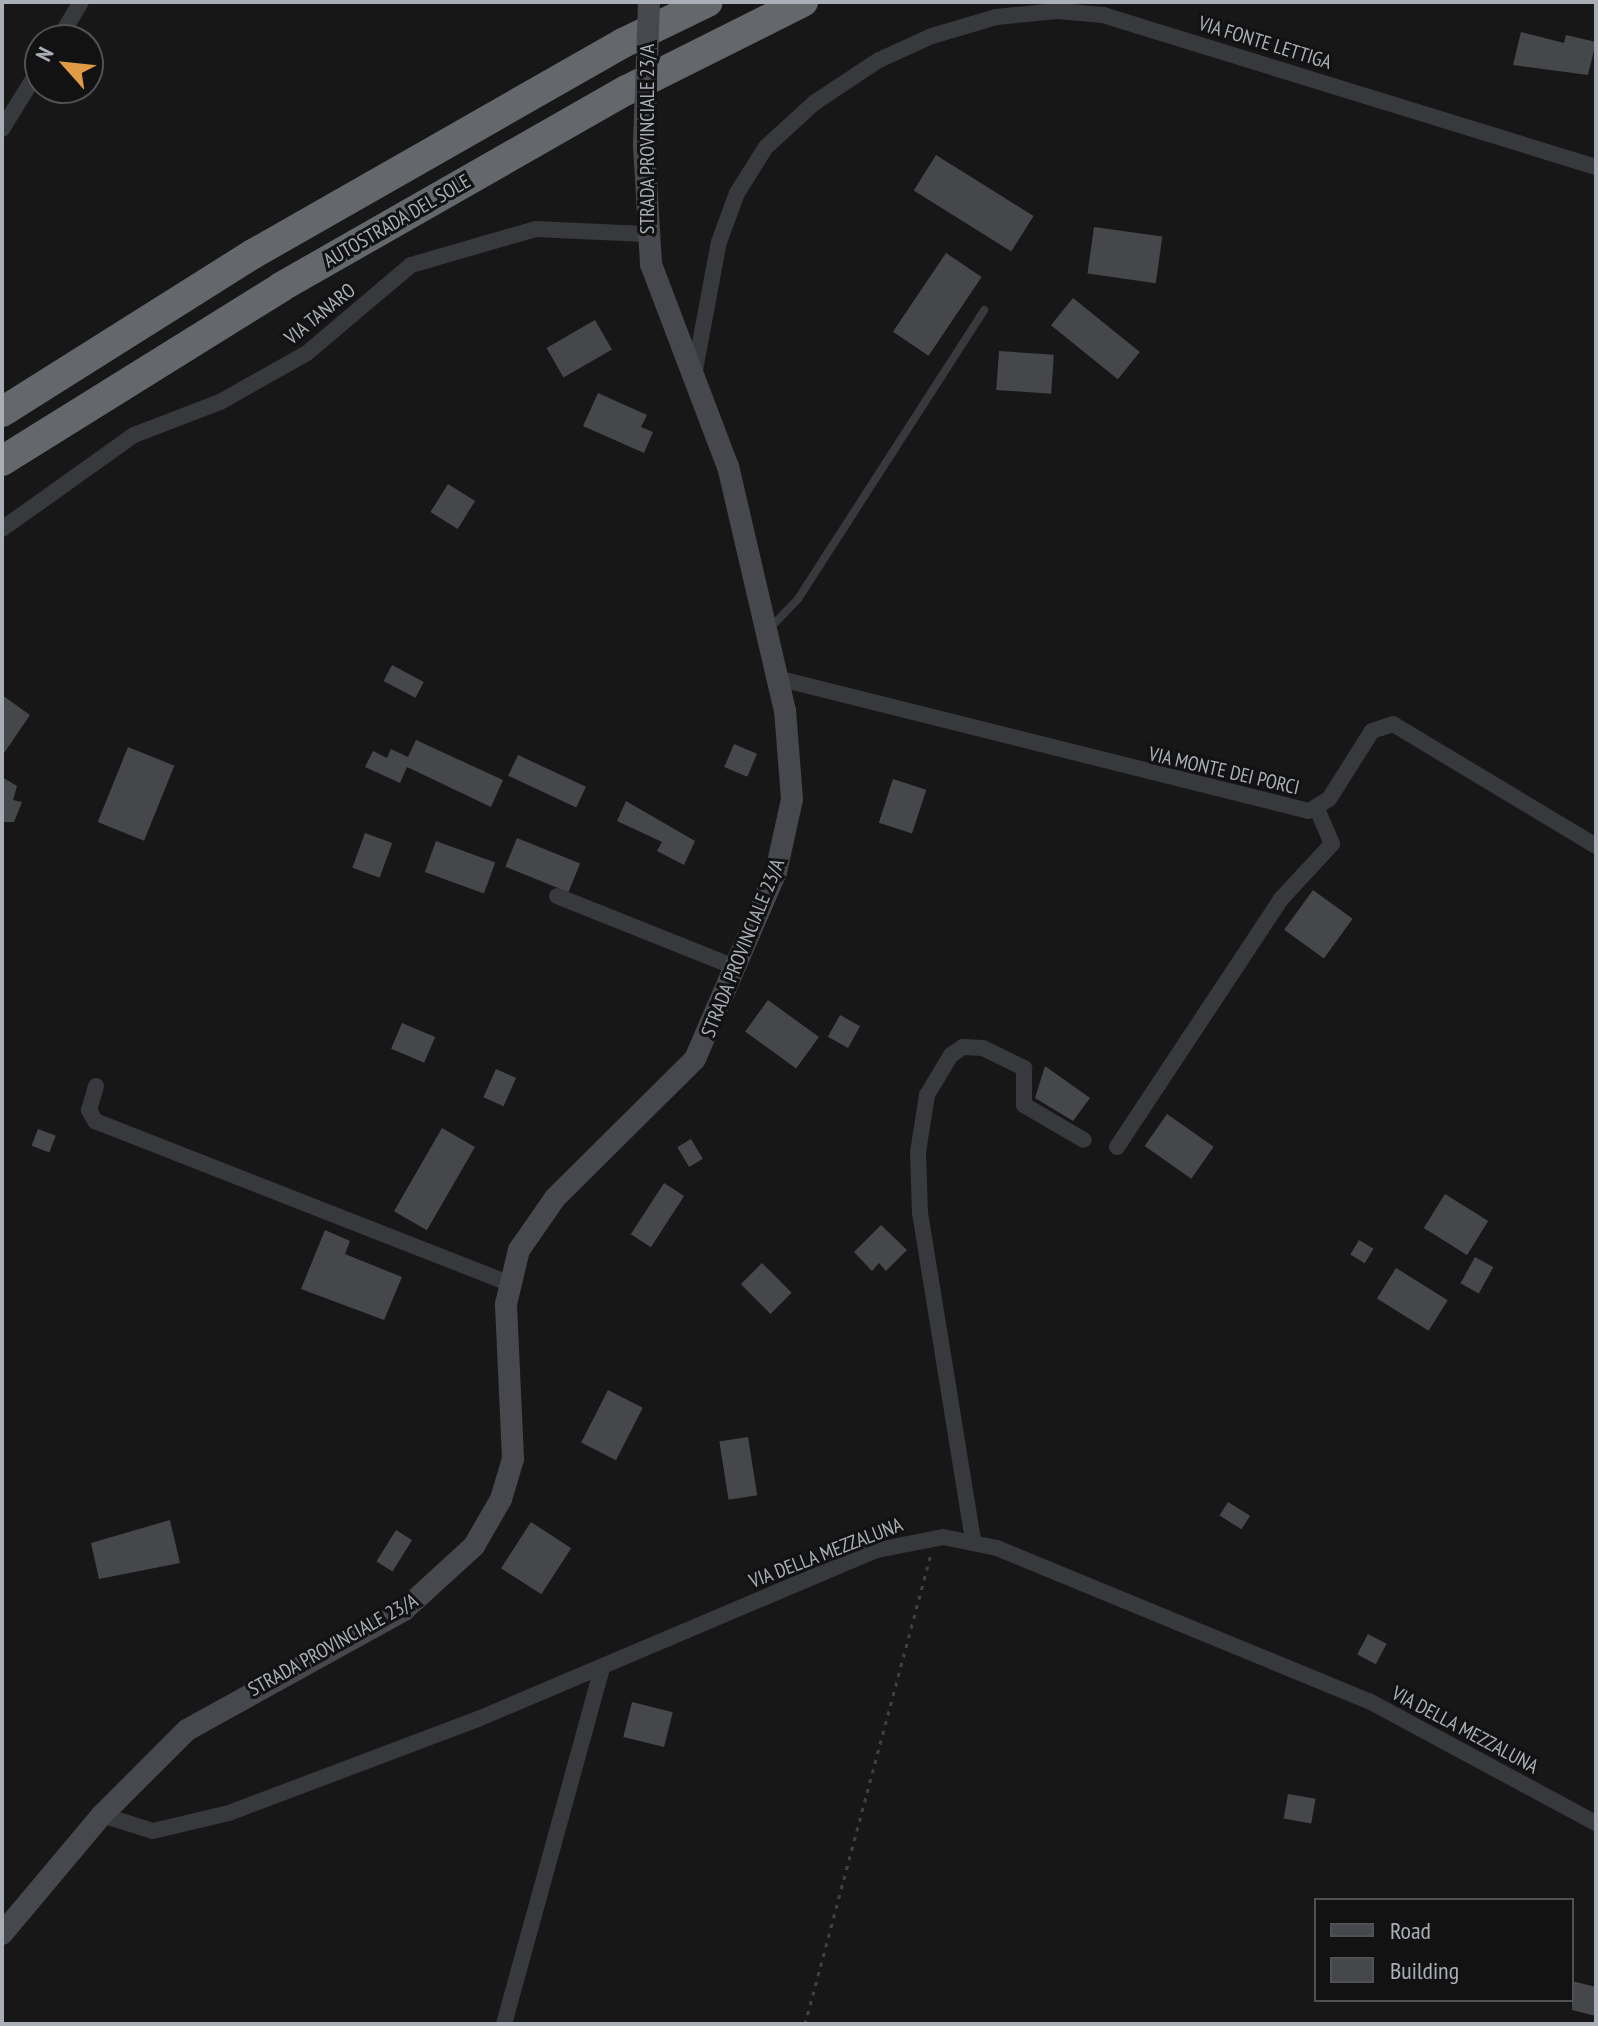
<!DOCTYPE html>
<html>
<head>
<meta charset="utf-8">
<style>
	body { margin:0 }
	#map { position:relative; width:1598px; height:2026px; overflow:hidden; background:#171718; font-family:"PT Sans Narrow",sans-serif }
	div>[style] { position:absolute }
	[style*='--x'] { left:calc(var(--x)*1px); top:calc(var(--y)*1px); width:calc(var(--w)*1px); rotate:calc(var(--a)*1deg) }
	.building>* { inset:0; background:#46474b; transform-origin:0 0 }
	.path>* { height:3px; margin-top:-1.5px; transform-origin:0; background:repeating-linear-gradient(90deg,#3e4044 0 4px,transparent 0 10px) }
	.lane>* { height:8px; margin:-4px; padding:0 4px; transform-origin:4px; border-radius:4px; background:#38393d }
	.street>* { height:16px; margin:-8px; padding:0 8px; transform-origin:8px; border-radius:8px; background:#38393d }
	.secondary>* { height:22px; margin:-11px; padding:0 11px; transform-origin:11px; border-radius:11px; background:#46484d }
	.highway>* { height:30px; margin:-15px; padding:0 15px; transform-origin:15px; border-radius:15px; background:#64686d }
	.secondary-bridge>* { height:22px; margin:-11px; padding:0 11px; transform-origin:11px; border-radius:11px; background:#46484d }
	span { translate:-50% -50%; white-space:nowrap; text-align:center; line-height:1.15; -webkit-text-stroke:6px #121213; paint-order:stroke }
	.street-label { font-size:20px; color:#aaafb7 }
	.frame { position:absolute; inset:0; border:4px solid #aaafb7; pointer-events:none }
	.legend { position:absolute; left:1314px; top:1898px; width:260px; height:104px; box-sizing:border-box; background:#121213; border:2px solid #4f5155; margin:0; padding:10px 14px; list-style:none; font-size:24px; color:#aaafb7 }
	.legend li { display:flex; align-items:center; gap:16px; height:40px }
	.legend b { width:40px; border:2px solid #4f5155 }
	.north { position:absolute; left:24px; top:24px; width:80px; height:80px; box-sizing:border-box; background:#121213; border:2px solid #4f5155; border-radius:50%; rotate:297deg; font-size:22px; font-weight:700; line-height:32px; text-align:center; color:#aaafb7 }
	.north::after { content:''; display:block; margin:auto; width:28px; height:36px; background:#e19b46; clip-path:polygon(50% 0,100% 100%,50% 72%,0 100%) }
</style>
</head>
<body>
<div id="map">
	<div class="building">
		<i style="clip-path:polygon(1521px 32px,1564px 43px,1566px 35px,1596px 42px,1588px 75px,1513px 65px)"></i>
		<i style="left:936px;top:155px;width:115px;height:42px;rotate:32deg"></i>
		<i style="left:1094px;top:227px;width:69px;height:47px;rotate:8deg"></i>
		<i style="left:946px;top:253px;width:43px;height:95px;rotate:34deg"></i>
		<i style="left:1073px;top:298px;width:86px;height:35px;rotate:39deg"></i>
		<i style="left:595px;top:320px;width:34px;height:56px;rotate:60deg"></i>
		<i style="left:999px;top:351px;width:55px;height:39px;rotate:4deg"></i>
		<i style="clip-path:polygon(598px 393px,647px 415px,641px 427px,653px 432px,644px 453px,583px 426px)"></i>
		<i style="left:448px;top:484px;width:32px;height:33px;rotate:32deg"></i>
		<i style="left:392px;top:665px;width:36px;height:18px;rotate:28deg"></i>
		<i style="clip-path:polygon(2px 695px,30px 715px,2px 756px)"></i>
		<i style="clip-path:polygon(416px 740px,503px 780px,491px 807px,407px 767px,400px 783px,365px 767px,373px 751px,387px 758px,391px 749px,408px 757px)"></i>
		<i style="left:734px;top:744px;width:25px;height:25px;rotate:23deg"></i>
		<i style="left:128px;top:747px;width:50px;height:81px;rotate:22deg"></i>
		<i style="left:518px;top:755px;width:75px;height:23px;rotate:25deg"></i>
		<i style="clip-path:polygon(2px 777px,17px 786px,13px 800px,22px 802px,14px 822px,2px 822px)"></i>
		<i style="left:893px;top:779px;width:35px;height:46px;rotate:18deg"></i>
		<i style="clip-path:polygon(626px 801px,695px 841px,684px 865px,657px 851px,662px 842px,617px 821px)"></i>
		<i style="left:365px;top:833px;width:29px;height:37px;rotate:20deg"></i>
		<i style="left:517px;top:838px;width:68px;height:31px;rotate:22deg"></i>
		<i style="left:436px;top:841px;width:63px;height:33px;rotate:20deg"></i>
		<i style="left:1313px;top:890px;width:49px;height:49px;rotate:36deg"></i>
		<i style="left:768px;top:1000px;width:63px;height:39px;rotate:36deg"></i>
		<i style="left:840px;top:1015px;width:23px;height:25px;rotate:29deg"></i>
		<i style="left:402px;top:1023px;width:36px;height:28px;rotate:23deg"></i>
		<i style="clip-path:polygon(1045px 1066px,1090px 1098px,1073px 1121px,1035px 1098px)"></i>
		<i style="left:496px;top:1069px;width:22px;height:31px;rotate:24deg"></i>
		<i style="left:1167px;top:1114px;width:57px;height:39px;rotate:35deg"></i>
		<i style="left:442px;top:1128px;width:38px;height:96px;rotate:30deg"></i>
		<i style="left:38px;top:1129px;width:19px;height:18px;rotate:21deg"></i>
		<i style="left:691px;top:1139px;width:23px;height:16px;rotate:59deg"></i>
		<i style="left:664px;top:1183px;width:24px;height:61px;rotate:33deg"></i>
		<i style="left:1445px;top:1194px;width:51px;height:40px;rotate:32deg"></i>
		<i style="clip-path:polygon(881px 1225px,907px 1250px,886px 1271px,879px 1263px,872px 1271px,854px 1252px)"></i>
		<i style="clip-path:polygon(325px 1230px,350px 1241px,345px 1254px,402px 1277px,384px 1320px,301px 1289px)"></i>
		<i style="left:1359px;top:1240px;width:17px;height:17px;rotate:31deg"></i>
		<i style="left:1475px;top:1257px;width:21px;height:30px;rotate:29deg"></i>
		<i style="left:762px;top:1263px;width:42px;height:30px;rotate:45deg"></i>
		<i style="left:1396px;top:1268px;width:61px;height:36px;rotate:32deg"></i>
		<i style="left:608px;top:1390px;width:39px;height:59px;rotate:27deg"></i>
		<i style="left:748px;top:1437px;width:59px;height:29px;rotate:81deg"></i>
		<i style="left:1228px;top:1502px;width:26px;height:16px;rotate:32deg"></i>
		<i style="clip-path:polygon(170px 1520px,180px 1563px,99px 1579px,91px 1543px)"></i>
		<i style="left:531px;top:1522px;width:48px;height:55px;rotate:33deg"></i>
		<i style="left:396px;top:1530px;width:19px;height:37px;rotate:32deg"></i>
		<i style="left:1368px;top:1634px;width:21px;height:23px;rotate:28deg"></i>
		<i style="left:632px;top:1702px;width:42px;height:36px;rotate:14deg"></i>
		<i style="left:1288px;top:1794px;width:28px;height:25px;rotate:10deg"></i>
		<i style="clip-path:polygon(1572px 1981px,1596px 1987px,1596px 2016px,1572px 2010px)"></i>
	</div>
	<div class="path">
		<i style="--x:805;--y:2024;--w:484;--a:-75"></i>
	</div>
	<div class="lane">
		<i style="--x:770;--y:628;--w:40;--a:-46"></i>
		<i style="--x:798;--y:599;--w:344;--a:-57.2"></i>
	</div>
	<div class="street">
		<i style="--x:58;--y:40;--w:44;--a:-58.8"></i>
		<i style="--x:2;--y:129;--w:72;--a:-58.1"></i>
		<i style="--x:694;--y:375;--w:135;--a:-79.4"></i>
		<i style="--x:719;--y:242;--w:52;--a:-69.8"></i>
		<i style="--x:737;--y:193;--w:54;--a:-57.8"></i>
		<i style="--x:766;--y:147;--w:65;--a:-42.5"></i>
		<i style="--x:814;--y:103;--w:78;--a:-33.5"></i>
		<i style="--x:879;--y:60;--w:58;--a:-24.4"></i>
		<i style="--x:932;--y:36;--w:67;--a:-16.5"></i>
		<i style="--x:996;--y:17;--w:62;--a:-5.5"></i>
		<i style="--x:1058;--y:11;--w:45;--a:5.1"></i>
		<i style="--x:1103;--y:15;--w:516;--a:17.14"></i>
		<i style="--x:2;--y:529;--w:162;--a:-35.5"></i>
		<i style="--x:134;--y:435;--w:92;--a:-21"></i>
		<i style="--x:220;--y:402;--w:100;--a:-29.4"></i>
		<i style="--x:307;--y:353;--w:136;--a:-40.2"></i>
		<i style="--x:411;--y:265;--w:130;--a:-16.1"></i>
		<i style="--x:536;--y:229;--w:109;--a:2.6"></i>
		<i style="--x:777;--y:678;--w:548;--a:14.04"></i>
		<i style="--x:1309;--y:811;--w:23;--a:-31"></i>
		<i style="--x:1329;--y:799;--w:80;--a:-57.7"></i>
		<i style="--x:1372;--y:731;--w:22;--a:-18"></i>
		<i style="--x:1393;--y:724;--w:237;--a:31"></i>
		<i style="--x:557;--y:896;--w:194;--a:21.8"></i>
		<i style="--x:96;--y:1086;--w:25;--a:106"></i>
		<i style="--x:89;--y:1110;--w:13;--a:61"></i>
		<i style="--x:95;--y:1121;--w:444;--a:21.4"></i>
		<i style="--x:1117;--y:1147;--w:297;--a:-56.5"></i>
		<i style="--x:1281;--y:899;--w:75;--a:-47.2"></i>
		<i style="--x:1332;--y:844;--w:38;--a:-113"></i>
		<i style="--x:973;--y:1540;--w:331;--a:-99.2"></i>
		<i style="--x:920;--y:1213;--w:61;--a:-91.9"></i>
		<i style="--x:918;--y:1152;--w:58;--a:-81"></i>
		<i style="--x:927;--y:1095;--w:47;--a:-59"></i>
		<i style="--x:951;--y:1055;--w:14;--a:-34"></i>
		<i style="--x:963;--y:1047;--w:20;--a:3"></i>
		<i style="--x:983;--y:1048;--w:46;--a:26"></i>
		<i style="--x:1024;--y:1068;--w:37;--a:90"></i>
		<i style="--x:1024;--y:1105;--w:69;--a:30.3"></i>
		<i style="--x:102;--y:1815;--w:53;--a:17.4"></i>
		<i style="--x:153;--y:1831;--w:78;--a:-13.3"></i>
		<i style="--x:229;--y:1813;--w:266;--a:-20.7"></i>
		<i style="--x:478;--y:1719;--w:433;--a:-23"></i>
		<i style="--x:877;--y:1550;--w:67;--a:-11.1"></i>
		<i style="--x:943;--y:1537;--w:55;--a:11.5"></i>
		<i style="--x:997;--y:1548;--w:402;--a:22.4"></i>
		<i style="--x:1369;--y:1701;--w:258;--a:28.3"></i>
		<i style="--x:504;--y:2024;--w:369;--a:-74.6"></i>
	</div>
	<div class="secondary">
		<i style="--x:2;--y:1934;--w:155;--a:-50"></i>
		<i style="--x:102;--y:1815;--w:120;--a:-45"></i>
		<i style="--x:187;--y:1730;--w:248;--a:-28.9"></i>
		<i style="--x:404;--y:1610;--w:95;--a:-42.4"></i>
		<i style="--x:474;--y:1546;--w:54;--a:-60.1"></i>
		<i style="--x:501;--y:1499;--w:42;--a:-73.3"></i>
		<i style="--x:513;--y:1459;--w:155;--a:-92.6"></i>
		<i style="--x:506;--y:1304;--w:56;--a:-76.5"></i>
		<i style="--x:519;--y:1250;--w:63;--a:-55.3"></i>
		<i style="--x:555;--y:1198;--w:197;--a:-44.8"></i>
		<i style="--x:695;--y:1059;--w:204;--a:-66.6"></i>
		<i style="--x:776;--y:872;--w:75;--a:-77.6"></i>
		<i style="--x:792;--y:799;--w:88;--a:-94.5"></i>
		<i style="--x:785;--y:711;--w:251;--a:-103.1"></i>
		<i style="--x:728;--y:467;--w:217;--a:-110.8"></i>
		<i style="--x:651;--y:264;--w:119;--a:-93.4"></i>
	</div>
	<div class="highway">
		<i style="--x:2;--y:412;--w:297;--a:-32.2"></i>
		<i style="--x:253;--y:254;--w:426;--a:-29.7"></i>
		<i style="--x:623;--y:43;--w:94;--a:-25.8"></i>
		<i style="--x:2;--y:461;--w:329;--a:-31.9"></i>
		<i style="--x:281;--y:287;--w:398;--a:-29.7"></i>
		<i style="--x:627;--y:90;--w:197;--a:-26.6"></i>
	</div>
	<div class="secondary-bridge">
		<i style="--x:644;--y:145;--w:143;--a:-88"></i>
	</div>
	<div class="street-label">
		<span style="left:1265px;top:43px;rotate:17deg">VIA FONTE LETTIGA</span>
		<span style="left:647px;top:139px;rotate:-90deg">STRADA PROVINCIALE 23/A</span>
		<span style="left:397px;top:221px;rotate:-30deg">AUTOSTRADA DEL SOLE</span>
		<span style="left:320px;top:314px;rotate:-39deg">VIA TANARO</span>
		<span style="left:1224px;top:771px;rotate:13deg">VIA MONTE DEI PORCI</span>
		<span style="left:743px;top:948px;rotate:-68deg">STRADA PROVINCIALE 23/A</span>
		<span style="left:826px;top:1553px;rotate:-21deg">VIA DELLA MEZZALUNA</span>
		<span style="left:333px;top:1645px;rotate:-29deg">STRADA PROVINCIALE 23/A</span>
		<span style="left:1465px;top:1730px;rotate:28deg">VIA DELLA MEZZALUNA</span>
	</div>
	<div class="frame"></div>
	<ul class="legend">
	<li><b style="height:10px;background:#46484d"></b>Road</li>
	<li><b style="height:22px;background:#46474b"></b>Building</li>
	</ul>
	<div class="north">N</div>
</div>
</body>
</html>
